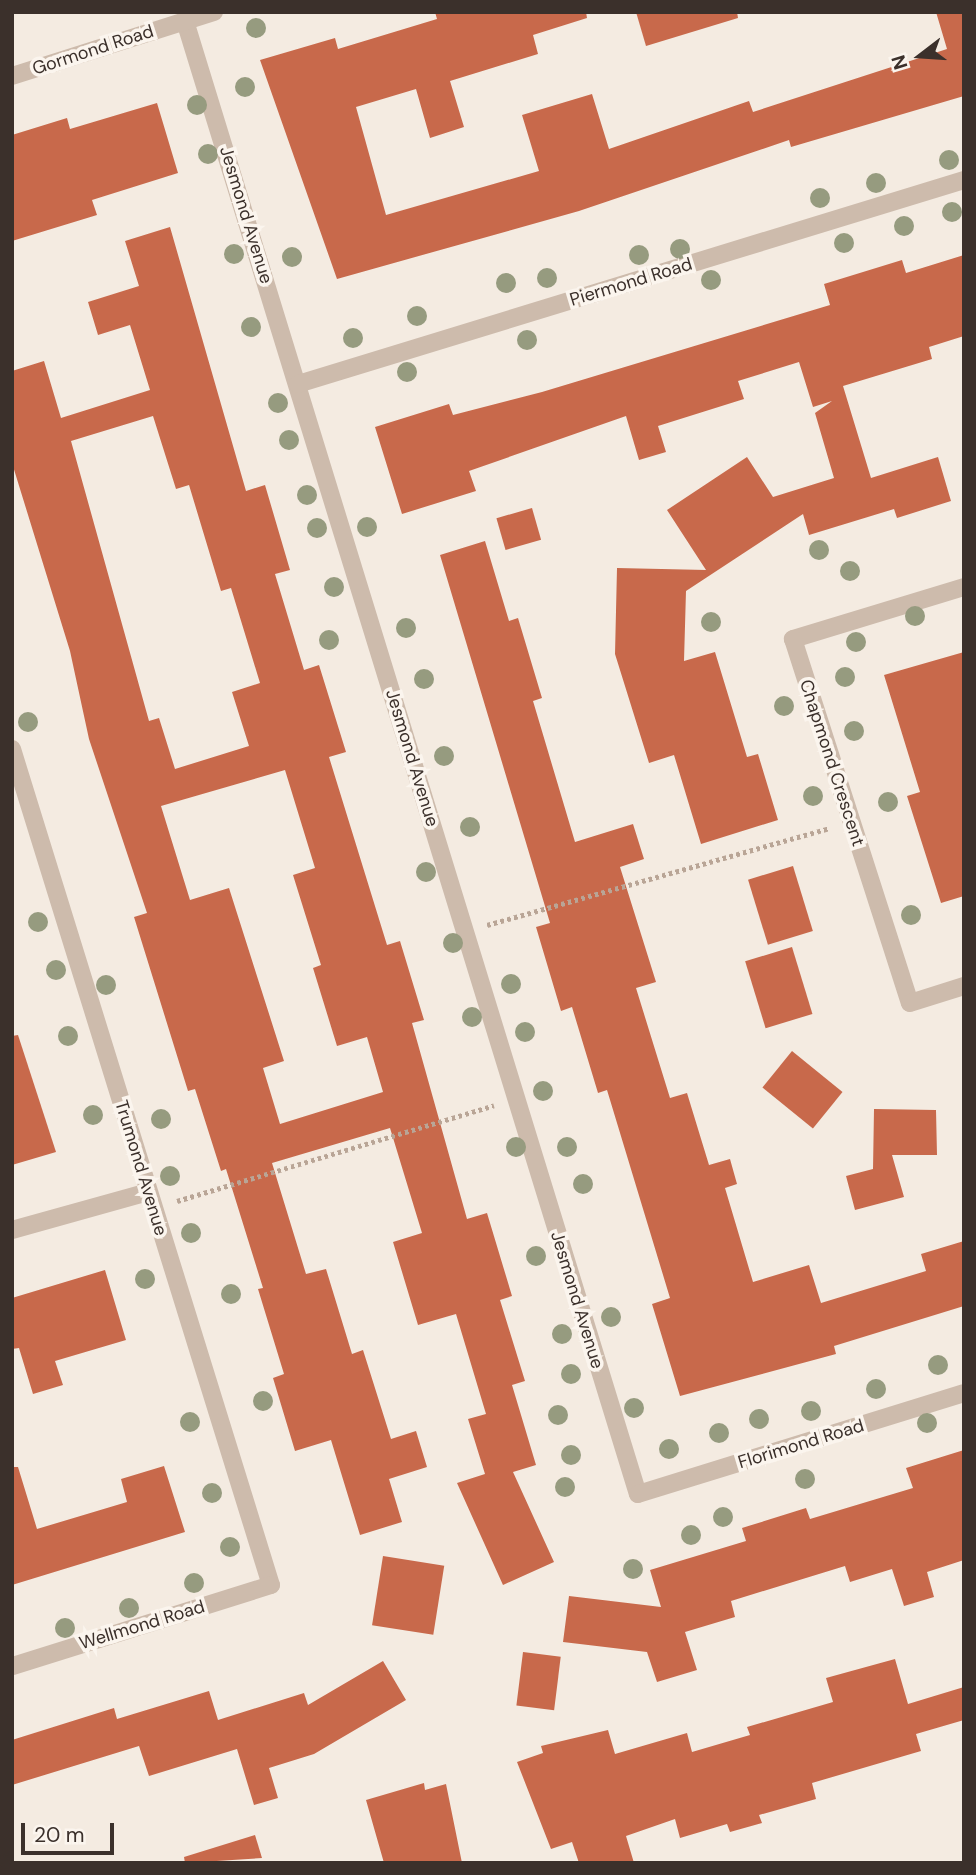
<!DOCTYPE html>
<html>
<head>
<meta charset="utf-8">
<style>
	body { margin:0 }
	#map { position:relative; width:976px; height:1875px; overflow:hidden; background:#f4ebe1; font-family:"DM Sans",sans-serif }
	div>[style] { position:absolute }
	[style*='--x'] { left:calc(var(--x)*1px); top:calc(var(--y)*1px); width:calc(var(--w)*1px); rotate:calc(var(--a)*1deg) }
	.building>* { inset:0; background:#c8694b; transform-origin:0 0 }
	.path>* { height:4.5px; margin-top:-2.25px; transform-origin:0; background:repeating-linear-gradient(90deg,#b9a596 0 3.5px,transparent 0 7px) }
	.street>* { height:18px; margin:-9px; padding:0 9px; transform-origin:9px; border-radius:9px; background:#cdbbac }
	.trees>* { width:20px; height:20px; margin:-10px; border-radius:50%; background:#969b7f }
	span { translate:-50% -50%; white-space:nowrap; text-align:center; line-height:1.15; -webkit-text-stroke:7px #fbf5ee; paint-order:stroke }
	.street-label { font-size:18px; color:#3b302b }
	.frame { position:absolute; inset:0; border:14px solid #3b302b; pointer-events:none }
	.north { position:absolute; left:885px; top:21px; width:70px; height:70px; -webkit-text-stroke:5px #fbf5ee; paint-order:stroke; rotate:253deg; font-size:19px; font-weight:700; line-height:28px; text-align:center; color:#3b302b }
	.north::after { content:''; display:block; margin:auto; width:24px; height:32px; background:#3b302b; clip-path:polygon(50% 0,100% 100%,50% 72%,0 100%) }
	.scale { position:absolute; left:21px; top:1823px; width:93px; height:32px; box-sizing:border-box; border:4px solid #3b302b; border-top:0; padding-left:9px; font-size:21px; line-height:24px; white-space:nowrap; color:#3b302b; -webkit-text-stroke:5px #fbf5ee; paint-order:stroke }
</style>
</head>
<body>
<div id="map">
	<div class="building">
		<i style="clip-path:polygon(435px 12px,586px 12px,587px 18px,533px 35px,538px 54px,450px 81px,464px 127px,430px 138px,416px 89px,356px 107px,386px 215px,539px 171px,522px 115px,592px 94px,609px 149px,749px 101px,753px 112px,947px 49px,936px 12px,964px 12px,964px 96px,791px 147px,789px 140px,579px 211px,337px 279px,260px 60px,335px 38px,338px 49px,437px 19px)"></i>
		<i style="clip-path:polygon(636px 12px,737px 12px,738px 18px,646px 46px)"></i>
		<i style="clip-path:polygon(157px 103px,178px 173px,92px 200px,97px 215px,12px 241px,12px 135px,67px 118px,70px 129px)"></i>
		<i style="clip-path:polygon(evenodd,170px 227px,246px 491px,265px 485px,290px 570px,275px 574px,304px 670px,319px 665px,346px 752px,329px 757px,387px 945px,400px 941px,424px 1020px,412px 1023px,467px 1219px,487px 1213px,512px 1296px,500px 1300px,525px 1381px,512px 1385px,536px 1465px,513px 1472px,554px 1562px,503px 1585px,457px 1483px,485px 1474px,468px 1419px,486px 1414px,456px 1314px,418px 1325px,393px 1242px,422px 1233px,390px 1128px,272px 1163px,306px 1274px,326px 1269px,352px 1354px,363px 1350px,391px 1439px,416px 1431px,427px 1467px,389px 1479px,402px 1522px,360px 1535px,331px 1440px,295px 1451px,273px 1378px,284px 1374px,258px 1289px,263px 1288px,226px 1169px,221px 1171px,195px 1089px,188px 1091px,134px 917px,147px 913px,89px 739px,70px 651px,12px 463px,12px 371px,44px 361px,61px 418px,150px 390px,130px 325px,98px 335px,88px 302px,139px 286px,125px 241px,170px 227px,153px 416px,176px 489px,189px 485px,221px 591px,231px 588px,260px 683px,232px 692px,249px 746px,175px 769px,159px 718px,149px 721px,71px 441px,153px 416px,170px 227px,285px 770px,315px 868px,293px 875px,321px 965px,313px 968px,337px 1046px,367px 1037px,383px 1092px,280px 1124px,263px 1068px,284px 1061px,229px 888px,190px 900px,161px 806px,285px 770px)"></i>
		<i style="clip-path:polygon(964px 255px,964px 336px,929px 347px,932px 359px,843px 386px,871px 478px,938px 457px,951px 501px,897px 518px,894px 509px,809px 535px,803px 514px,686px 591px,684px 661px,715px 652px,747px 757px,758px 754px,778px 820px,701px 844px,674px 755px,649px 763px,615px 654px,617px 568px,706px 570px,667px 510px,747px 457px,773px 497px,834px 478px,815px 413px,832px 401px,813px 407px,799px 362px,738px 381px,744px 399px,658px 426px,666px 452px,639px 460px,626px 416px,469px 471px,476px 491px,402px 514px,375px 427px,449px 404px,453px 415px,542px 392px,830px 305px,824px 284px,902px 260px,906px 273px)"></i>
		<i style="left:532px;top:508px;width:33px;height:37px;rotate:74deg"></i>
		<i style="clip-path:polygon(485px 541px,509px 621px,518px 618px,542px 698px,533px 701px,575px 842px,633px 824px,644px 859px,620px 867px,656px 982px,636px 988px,670px 1098px,687px 1093px,709px 1165px,730px 1159px,737px 1184px,725px 1188px,753px 1282px,809px 1265px,821px 1303px,926px 1271px,921px 1254px,964px 1241px,964px 1306px,834px 1346px,836px 1354px,680px 1396px,652px 1304px,670px 1298px,607px 1090px,598px 1093px,572px 1007px,561px 1011px,536px 927px,550px 923px,440px 555px)"></i>
		<i style="clip-path:polygon(964px 652px,964px 896px,941px 903px,907px 796px,920px 792px,884px 675px)"></i>
		<i style="left:793px;top:866px;width:68px;height:47px;rotate:73deg"></i>
		<i style="left:792px;top:947px;width:70px;height:49px;rotate:73deg"></i>
		<i style="clip-path:polygon(18px 1035px,56px 1152px,12px 1165px,12px 1036px)"></i>
		<i style="left:792px;top:1051px;width:65px;height:47px;rotate:39deg"></i>
		<i style="clip-path:polygon(874px 1109px,936px 1110px,937px 1155px,892px 1155px,904px 1197px,855px 1210px,846px 1176px,873px 1169px)"></i>
		<i style="clip-path:polygon(105px 1270px,126px 1340px,55px 1361px,63px 1385px,33px 1394px,19px 1348px,12px 1349px,12px 1298px)"></i>
		<i style="clip-path:polygon(964px 1450px,964px 1560px,927px 1572px,934px 1597px,904px 1606px,892px 1569px,850px 1582px,845px 1566px,731px 1601px,735px 1617px,685px 1632px,697px 1670px,657px 1682px,647px 1652px,563px 1642px,569px 1596px,661px 1607px,650px 1570px,746px 1541px,742px 1528px,806px 1508px,810px 1519px,913px 1488px,906px 1468px)"></i>
		<i style="clip-path:polygon(164px 1466px,185px 1532px,12px 1585px,12px 1467px,18px 1467px,37px 1529px,127px 1502px,121px 1479px)"></i>
		<i style="left:383px;top:1556px;width:62px;height:70px;rotate:9deg"></i>
		<i style="left:523px;top:1652px;width:38px;height:54px;rotate:7deg"></i>
		<i style="clip-path:polygon(895px 1659px,908px 1704px,964px 1687px,964px 1720px,916px 1734px,921px 1751px,812px 1783px,816px 1799px,759px 1815px,762px 1823px,730px 1832px,727px 1824px,680px 1838px,675px 1819px,626px 1836px,634px 1863px,579px 1863px,572px 1842px,551px 1849px,517px 1762px,543px 1753px,541px 1746px,608px 1730px,615px 1754px,687px 1733px,692px 1752px,750px 1735px,747px 1727px,833px 1702px,826px 1678px)"></i>
		<i style="clip-path:polygon(383px 1661px,406px 1700px,314px 1754px,269px 1768px,278px 1798px,254px 1805px,237px 1749px,149px 1776px,139px 1746px,12px 1785px,12px 1740px,114px 1708px,117px 1719px,209px 1691px,218px 1720px,304px 1693px,308px 1705px)"></i>
		<i style="clip-path:polygon(424px 1783px,425px 1790px,446px 1784px,462px 1863px,384px 1863px,366px 1800px)"></i>
		<i style="clip-path:polygon(255px 1835px,262px 1858px,185px 1863px,184px 1857px)"></i>
	</div>
	<div class="path">
		<i style="--x:487;--y:925;--w:355;--a:-15.8"></i>
		<i style="--x:177;--y:1201;--w:331;--a:-16.8"></i>
	</div>
	<div class="street">
		<i style="--x:185;--y:21;--w:1541;--a:72.91"></i>
		<i style="--x:638;--y:1494;--w:341;--a:-17.2"></i>
		<i style="--x:12;--y:76;--w:212;--a:-17.6"></i>
		<i style="--x:298;--y:384;--w:697;--a:-17.03"></i>
		<i style="--x:964;--y:587;--w:179;--a:163.1"></i>
		<i style="--x:793;--y:639;--w:382;--a:72.2"></i>
		<i style="--x:910;--y:1003;--w:57;--a:-17.5"></i>
		<i style="--x:12;--y:749;--w:875;--a:72.79"></i>
		<i style="--x:271;--y:1585;--w:271;--a:162.6"></i>
		<i style="--x:12;--y:1230;--w:141;--a:-15.6"></i>
	</div>
	<div class="trees">
		<i style="left:256px;top:28px"></i>
		<i style="left:245px;top:87px"></i>
		<i style="left:197px;top:105px"></i>
		<i style="left:208px;top:154px"></i>
		<i style="left:949px;top:160px"></i>
		<i style="left:876px;top:183px"></i>
		<i style="left:820px;top:198px"></i>
		<i style="left:952px;top:212px"></i>
		<i style="left:904px;top:226px"></i>
		<i style="left:844px;top:243px"></i>
		<i style="left:680px;top:249px"></i>
		<i style="left:234px;top:254px"></i>
		<i style="left:639px;top:255px"></i>
		<i style="left:292px;top:257px"></i>
		<i style="left:547px;top:278px"></i>
		<i style="left:711px;top:280px"></i>
		<i style="left:506px;top:283px"></i>
		<i style="left:417px;top:316px"></i>
		<i style="left:251px;top:327px"></i>
		<i style="left:353px;top:338px"></i>
		<i style="left:527px;top:340px"></i>
		<i style="left:407px;top:372px"></i>
		<i style="left:278px;top:403px"></i>
		<i style="left:289px;top:440px"></i>
		<i style="left:307px;top:495px"></i>
		<i style="left:367px;top:527px"></i>
		<i style="left:317px;top:528px"></i>
		<i style="left:819px;top:550px"></i>
		<i style="left:850px;top:571px"></i>
		<i style="left:334px;top:587px"></i>
		<i style="left:915px;top:616px"></i>
		<i style="left:711px;top:622px"></i>
		<i style="left:406px;top:628px"></i>
		<i style="left:329px;top:640px"></i>
		<i style="left:856px;top:642px"></i>
		<i style="left:845px;top:677px"></i>
		<i style="left:424px;top:679px"></i>
		<i style="left:784px;top:706px"></i>
		<i style="left:28px;top:722px"></i>
		<i style="left:854px;top:731px"></i>
		<i style="left:444px;top:756px"></i>
		<i style="left:813px;top:796px"></i>
		<i style="left:888px;top:802px"></i>
		<i style="left:470px;top:827px"></i>
		<i style="left:426px;top:872px"></i>
		<i style="left:911px;top:915px"></i>
		<i style="left:38px;top:922px"></i>
		<i style="left:453px;top:943px"></i>
		<i style="left:56px;top:970px"></i>
		<i style="left:511px;top:984px"></i>
		<i style="left:106px;top:985px"></i>
		<i style="left:472px;top:1017px"></i>
		<i style="left:525px;top:1032px"></i>
		<i style="left:68px;top:1036px"></i>
		<i style="left:543px;top:1091px"></i>
		<i style="left:93px;top:1115px"></i>
		<i style="left:161px;top:1119px"></i>
		<i style="left:516px;top:1147px"></i>
		<i style="left:567px;top:1147px"></i>
		<i style="left:170px;top:1176px"></i>
		<i style="left:583px;top:1184px"></i>
		<i style="left:191px;top:1233px"></i>
		<i style="left:536px;top:1256px"></i>
		<i style="left:145px;top:1279px"></i>
		<i style="left:231px;top:1294px"></i>
		<i style="left:611px;top:1317px"></i>
		<i style="left:562px;top:1334px"></i>
		<i style="left:938px;top:1365px"></i>
		<i style="left:571px;top:1374px"></i>
		<i style="left:876px;top:1389px"></i>
		<i style="left:263px;top:1401px"></i>
		<i style="left:634px;top:1408px"></i>
		<i style="left:811px;top:1411px"></i>
		<i style="left:558px;top:1415px"></i>
		<i style="left:759px;top:1419px"></i>
		<i style="left:190px;top:1422px"></i>
		<i style="left:927px;top:1423px"></i>
		<i style="left:719px;top:1433px"></i>
		<i style="left:669px;top:1449px"></i>
		<i style="left:571px;top:1455px"></i>
		<i style="left:805px;top:1479px"></i>
		<i style="left:565px;top:1487px"></i>
		<i style="left:212px;top:1493px"></i>
		<i style="left:723px;top:1517px"></i>
		<i style="left:691px;top:1535px"></i>
		<i style="left:230px;top:1547px"></i>
		<i style="left:633px;top:1569px"></i>
		<i style="left:194px;top:1583px"></i>
		<i style="left:129px;top:1608px"></i>
		<i style="left:65px;top:1628px"></i>
	</div>
	<div class="street-label">
		<span style="left:93px;top:50px;rotate:-18deg">Gormond Road</span>
		<span style="left:246px;top:215px;rotate:73deg">Jesmond Avenue</span>
		<span style="left:631px;top:282px;rotate:-17deg">Piermond Road</span>
		<span style="left:412px;top:758px;rotate:73deg">Jesmond Avenue</span>
		<span style="left:832px;top:763px;rotate:72deg">Chapmond Crescent</span>
		<span style="left:141px;top:1168px;rotate:73deg">Trumond Avenue</span>
		<span style="left:577px;top:1300px;rotate:73deg">Jesmond Avenue</span>
		<span style="left:801px;top:1444px;rotate:-17deg">Florimond Road</span>
		<span style="left:142px;top:1625px;rotate:-17deg">Wellmond Road</span>
	</div>
	<div class="frame"></div>
	<div class="north">N</div>
	<div class="scale">20 m</div>
</div>
</body>
</html>
